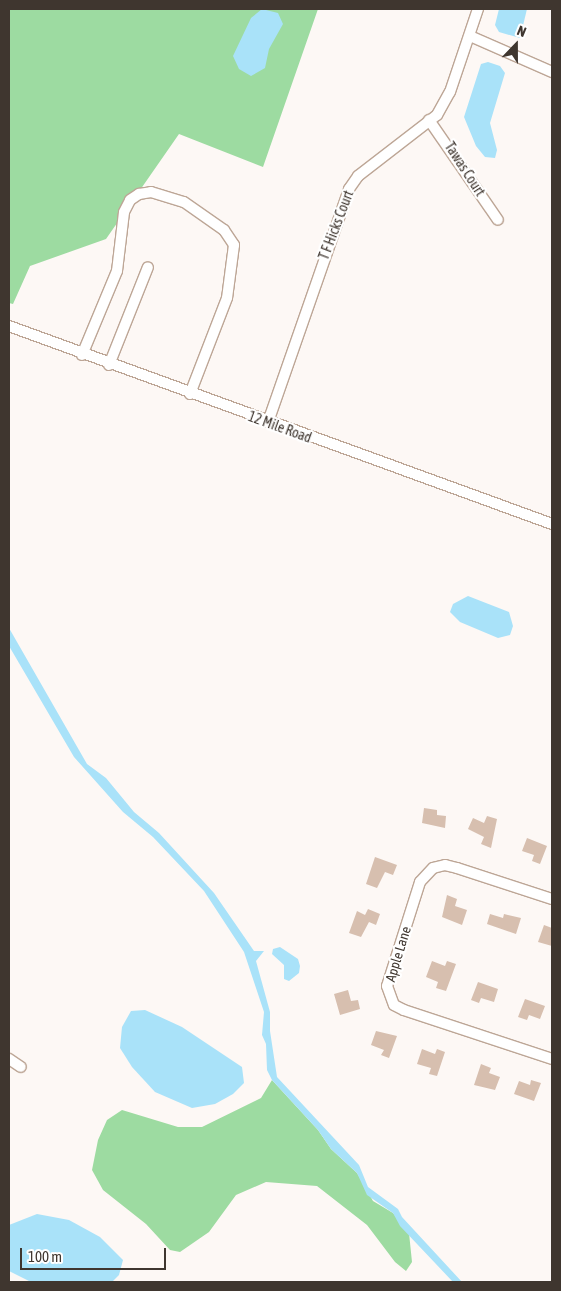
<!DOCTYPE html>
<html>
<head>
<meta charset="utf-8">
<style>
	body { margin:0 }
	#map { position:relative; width:561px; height:1291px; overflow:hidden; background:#fdf8f5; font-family:"Asap Condensed",sans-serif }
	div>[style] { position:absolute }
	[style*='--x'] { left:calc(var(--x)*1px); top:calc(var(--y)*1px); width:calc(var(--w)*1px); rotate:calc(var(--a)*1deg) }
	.green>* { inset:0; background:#9ddba1 }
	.water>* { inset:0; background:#a9e2f9 }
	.building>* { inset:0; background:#d7bfaf }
	.roads { filter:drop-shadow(1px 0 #bda696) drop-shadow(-1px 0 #bda696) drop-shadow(0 1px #bda696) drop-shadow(0 -1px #bda696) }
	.minor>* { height:10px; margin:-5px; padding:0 5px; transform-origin:5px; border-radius:5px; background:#fff }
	span { translate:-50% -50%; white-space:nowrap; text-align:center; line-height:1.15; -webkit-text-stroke:4.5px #fff; paint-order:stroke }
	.street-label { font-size:14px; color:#3f362f }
	.frame { position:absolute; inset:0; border:10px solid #3f362f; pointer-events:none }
	.north { position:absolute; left:491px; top:20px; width:50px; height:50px; -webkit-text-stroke:4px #fff; paint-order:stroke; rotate:22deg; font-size:14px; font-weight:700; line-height:20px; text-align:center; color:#3f362f }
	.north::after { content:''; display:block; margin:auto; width:18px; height:22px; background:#3f362f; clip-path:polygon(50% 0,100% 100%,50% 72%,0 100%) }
	.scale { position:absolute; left:20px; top:1248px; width:146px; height:22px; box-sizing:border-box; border:2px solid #3f362f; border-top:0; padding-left:6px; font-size:15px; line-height:18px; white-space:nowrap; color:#3f362f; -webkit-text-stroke:4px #fff; paint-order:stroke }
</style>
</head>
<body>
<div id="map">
	<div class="green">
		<i style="clip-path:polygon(9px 9px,318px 9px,263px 167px,179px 134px,106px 239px,30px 266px,13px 304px,9px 303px)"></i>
		<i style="clip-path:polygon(272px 1080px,318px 1130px,331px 1149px,357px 1173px,373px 1201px,393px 1213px,409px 1233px,412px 1262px,406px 1271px,395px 1262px,367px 1225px,317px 1186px,266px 1182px,236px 1195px,209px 1232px,180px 1252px,170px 1250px,146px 1224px,103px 1190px,92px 1170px,98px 1140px,107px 1120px,122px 1110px,178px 1127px,202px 1127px,261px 1098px)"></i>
	</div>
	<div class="water">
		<i style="clip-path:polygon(262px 9px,278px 13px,283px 24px,269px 49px,265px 68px,251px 76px,239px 69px,233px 56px,251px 18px)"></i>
		<i style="clip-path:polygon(499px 9px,527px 9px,520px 38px,499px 32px,495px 25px)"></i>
		<i style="clip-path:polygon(488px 62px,500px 66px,505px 73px,490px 123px,497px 150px,495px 158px,485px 157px,476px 146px,464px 117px,481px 64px)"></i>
		<i style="clip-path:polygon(468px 596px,509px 612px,513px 626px,510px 635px,498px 638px,460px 622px,450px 612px,453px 604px)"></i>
		<i style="clip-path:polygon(9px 628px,87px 764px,106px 778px,134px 812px,159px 833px,214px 893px,254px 951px,264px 951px,256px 961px,270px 1012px,270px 1031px,277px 1077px,359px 1165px,368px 1187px,398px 1209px,402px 1217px,462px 1282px,453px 1282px,400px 1226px,393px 1213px,367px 1195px,357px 1173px,331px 1149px,318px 1130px,272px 1080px,267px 1070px,266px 1044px,262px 1035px,264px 1012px,244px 952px,204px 891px,153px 837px,123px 812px,74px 757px,9px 646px)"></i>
		<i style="clip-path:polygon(280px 947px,298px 959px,300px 966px,299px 973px,289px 981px,284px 979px,284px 965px,272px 954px,273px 949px)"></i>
		<i style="clip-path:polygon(145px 1010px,182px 1027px,242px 1067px,244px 1083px,233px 1094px,215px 1104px,192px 1108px,155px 1092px,132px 1067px,120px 1048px,122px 1027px,131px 1011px)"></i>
		<i style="clip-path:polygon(37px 1214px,69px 1220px,100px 1237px,123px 1260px,119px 1275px,112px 1282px,31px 1282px,9px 1271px,9px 1225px)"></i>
	</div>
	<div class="building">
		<i style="clip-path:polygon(424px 808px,437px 810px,437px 815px,446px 816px,445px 828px,422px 823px)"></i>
		<i style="clip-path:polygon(487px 816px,497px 819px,491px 848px,481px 844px,484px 837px,468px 829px,473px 818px,484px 823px)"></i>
		<i style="clip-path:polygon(527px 838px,547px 846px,540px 864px,532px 861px,534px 855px,522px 851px)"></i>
		<i style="clip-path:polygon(375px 857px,397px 865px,393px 875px,385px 872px,377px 888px,366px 884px)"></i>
		<i style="clip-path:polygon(447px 895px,457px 899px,455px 906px,467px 910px,462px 925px,442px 917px)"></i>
		<i style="clip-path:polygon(368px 909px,380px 914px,376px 925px,369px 922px,361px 937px,349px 933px,357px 911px,365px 915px)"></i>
		<i style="clip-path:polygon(490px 914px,503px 918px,504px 914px,521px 918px,516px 934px,487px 924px)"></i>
		<i style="clip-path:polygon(544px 925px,552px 928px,552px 946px,538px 942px)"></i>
		<i style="clip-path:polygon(432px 961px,445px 966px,447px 961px,456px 964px,446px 991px,436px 988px,438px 982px,426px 977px)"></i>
		<i style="clip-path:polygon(478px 982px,498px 989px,494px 1002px,481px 998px,479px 1003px,471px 1000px)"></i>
		<i style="clip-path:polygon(348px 990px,351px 1001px,358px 1000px,360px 1009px,340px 1015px,334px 994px)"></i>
		<i style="clip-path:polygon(525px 999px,545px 1006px,540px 1019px,529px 1015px,527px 1020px,518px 1017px)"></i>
		<i style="clip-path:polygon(376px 1031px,397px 1036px,389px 1058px,381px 1055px,384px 1050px,371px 1045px)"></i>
		<i style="clip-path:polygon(422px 1049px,435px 1054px,437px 1049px,445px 1052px,437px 1076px,429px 1074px,431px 1068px,417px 1064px)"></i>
		<i style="clip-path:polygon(481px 1064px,491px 1068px,489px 1073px,500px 1077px,495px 1090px,474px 1085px)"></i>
		<i style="clip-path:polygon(531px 1080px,541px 1083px,534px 1101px,514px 1094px,519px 1081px,530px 1085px)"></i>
	</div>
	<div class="roads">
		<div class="minor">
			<i style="--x:470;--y:36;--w:90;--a:23.7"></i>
			<i style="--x:429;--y:120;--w:121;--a:55.4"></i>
			<i style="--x:9;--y:326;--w:578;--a:20.03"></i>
			<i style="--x:82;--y:355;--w:91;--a:-67.4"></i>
			<i style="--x:117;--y:271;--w:59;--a:-83.2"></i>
			<i style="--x:124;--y:212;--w:13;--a:-63"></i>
			<i style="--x:130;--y:200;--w:11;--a:-34"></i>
			<i style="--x:139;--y:194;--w:12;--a:-9"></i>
			<i style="--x:151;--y:192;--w:34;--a:17"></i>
			<i style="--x:184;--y:202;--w:49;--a:35"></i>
			<i style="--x:224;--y:230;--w:18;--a:56"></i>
			<i style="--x:234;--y:245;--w:53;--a:97.5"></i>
			<i style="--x:227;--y:298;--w:103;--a:111.1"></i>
			<i style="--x:109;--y:365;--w:105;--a:-68.3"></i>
			<i style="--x:268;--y:422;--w:247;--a:-70.8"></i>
			<i style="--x:349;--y:189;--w:16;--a:-55"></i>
			<i style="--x:358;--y:176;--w:100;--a:-37.7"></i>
			<i style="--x:437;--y:115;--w:26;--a:-61"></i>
			<i style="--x:450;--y:92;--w:88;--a:-71.4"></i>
			<i style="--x:552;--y:899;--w:100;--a:-161.9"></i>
			<i style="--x:457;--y:868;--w:12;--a:-166"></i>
			<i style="--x:445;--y:865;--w:12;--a:166"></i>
			<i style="--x:433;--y:868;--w:19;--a:133"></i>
			<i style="--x:420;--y:882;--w:109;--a:107.6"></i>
			<i style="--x:387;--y:986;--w:20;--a:70"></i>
			<i style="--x:394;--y:1005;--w:11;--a:27"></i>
			<i style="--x:404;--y:1010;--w:156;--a:18.3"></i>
			<i style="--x:9;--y:1059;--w:14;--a:34"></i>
		</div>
	</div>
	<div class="street-label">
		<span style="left:465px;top:169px;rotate:57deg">Tawas Court</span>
		<span style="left:336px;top:225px;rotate:-69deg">T F Hicks Court</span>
		<span style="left:280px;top:427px;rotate:20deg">12 Mile Road</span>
		<span style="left:398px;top:954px;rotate:-73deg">Apple Lane</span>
	</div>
	<div class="frame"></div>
	<div class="north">N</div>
	<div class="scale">100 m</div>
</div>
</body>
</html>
